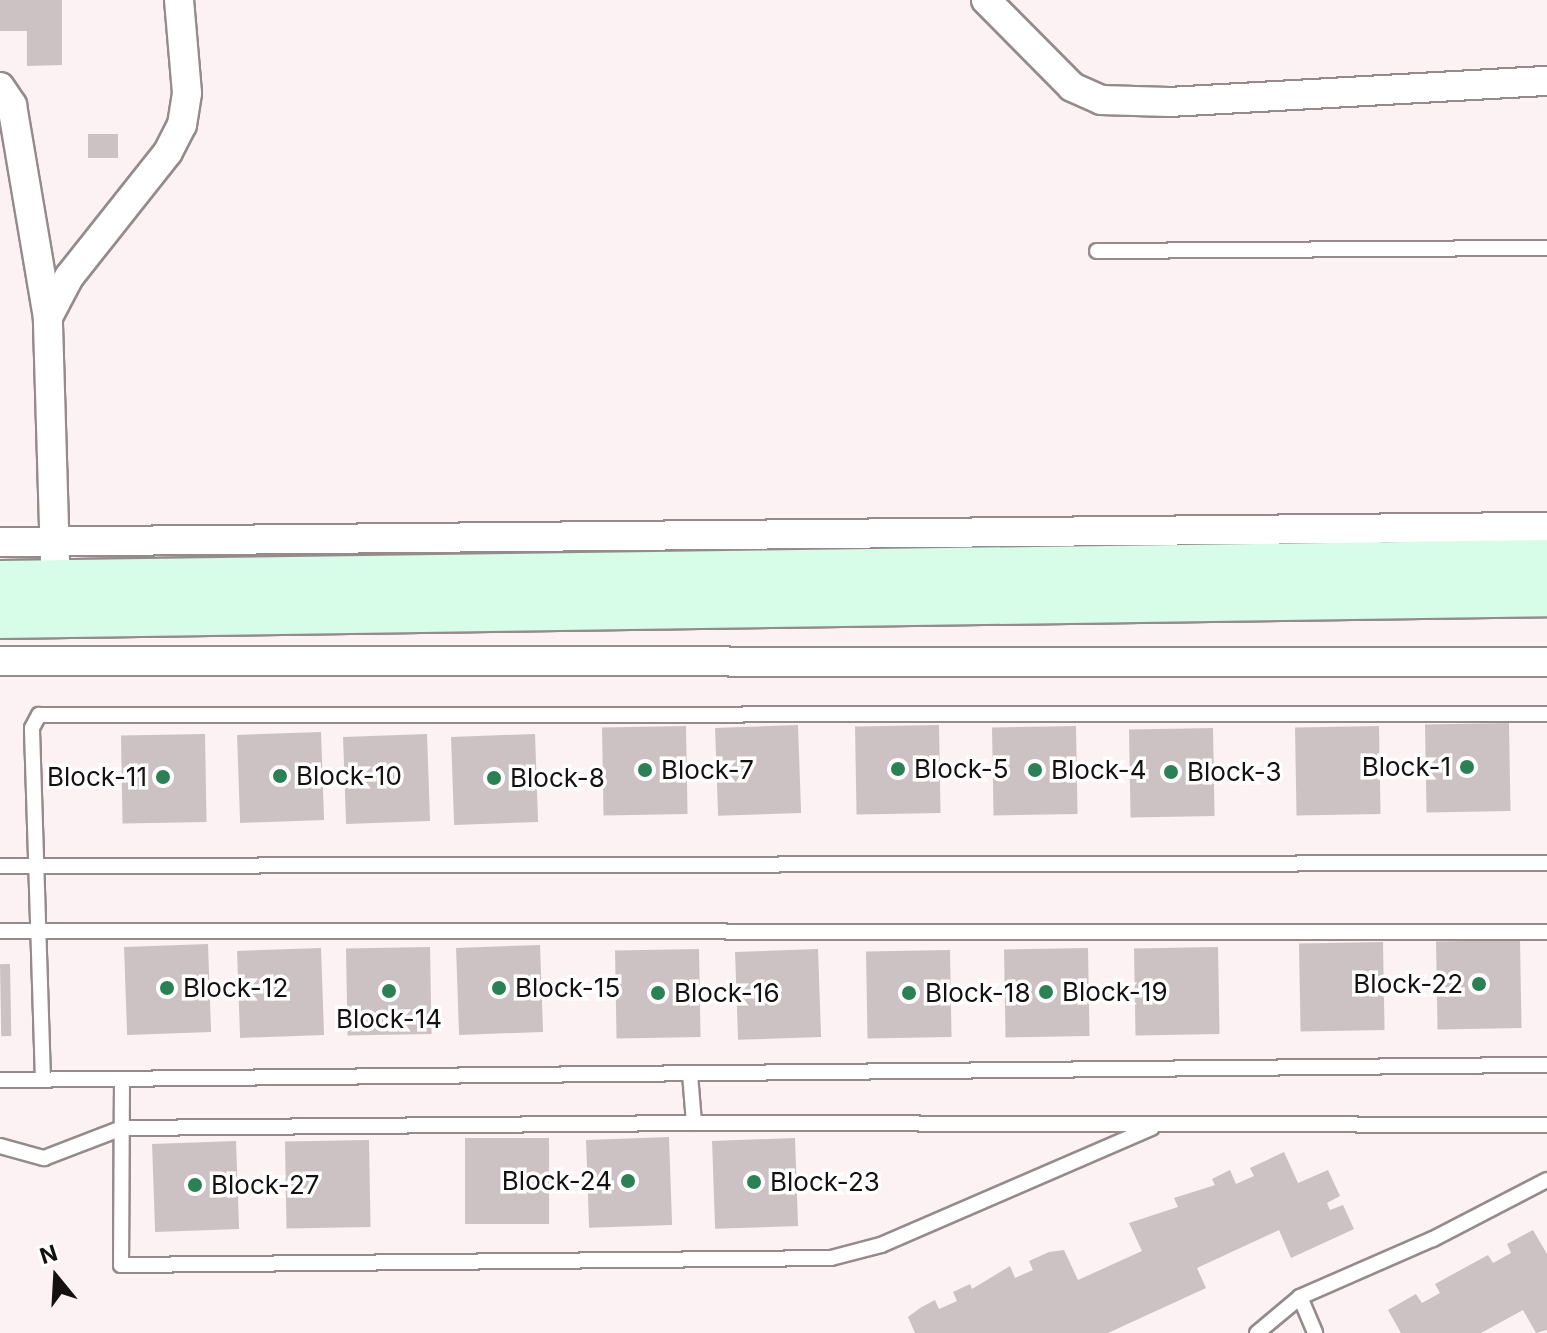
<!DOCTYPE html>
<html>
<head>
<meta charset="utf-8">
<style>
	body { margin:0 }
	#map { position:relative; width:1547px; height:1333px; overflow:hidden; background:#fcf1f3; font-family:Inter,sans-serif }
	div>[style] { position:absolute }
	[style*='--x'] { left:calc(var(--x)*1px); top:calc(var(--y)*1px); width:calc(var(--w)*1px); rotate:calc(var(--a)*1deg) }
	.building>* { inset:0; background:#cdc2c3; transform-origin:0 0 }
	.roads { filter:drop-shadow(2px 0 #958b8c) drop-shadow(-2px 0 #958b8c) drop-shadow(0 2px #958b8c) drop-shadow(0 -2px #958b8c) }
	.service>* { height:14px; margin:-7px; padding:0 7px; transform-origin:7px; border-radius:7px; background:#fff }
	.minor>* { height:28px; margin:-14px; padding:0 14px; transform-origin:14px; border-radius:14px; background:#fff }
	.secondary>* { height:40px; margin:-20px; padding:0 20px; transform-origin:20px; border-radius:20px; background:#d7fce7 }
	.dots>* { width:22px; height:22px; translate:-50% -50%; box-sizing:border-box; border:4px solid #fff; border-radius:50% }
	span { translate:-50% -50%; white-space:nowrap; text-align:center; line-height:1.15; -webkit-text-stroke:7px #fff; paint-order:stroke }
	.poi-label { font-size:26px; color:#151111 }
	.right { translate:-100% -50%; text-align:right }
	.left { translate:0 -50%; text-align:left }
	.north { position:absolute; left:16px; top:1237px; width:80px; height:80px; -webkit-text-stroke:6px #fff; paint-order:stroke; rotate:342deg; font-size:22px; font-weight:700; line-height:32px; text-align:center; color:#151111 }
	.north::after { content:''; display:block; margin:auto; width:28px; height:36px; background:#151111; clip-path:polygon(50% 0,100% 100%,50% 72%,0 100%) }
</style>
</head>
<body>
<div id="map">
	<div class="building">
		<i style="clip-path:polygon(0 0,62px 0,62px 65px,27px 66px,27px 31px,0 31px)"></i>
		<i style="left:88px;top:134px;width:30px;height:24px"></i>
		<i style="left:1509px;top:723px;width:88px;height:84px;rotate:89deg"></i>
		<i style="left:798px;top:725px;width:88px;height:83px;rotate:88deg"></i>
		<i style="left:939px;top:725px;width:88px;height:84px;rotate:89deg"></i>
		<i style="left:686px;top:726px;width:88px;height:84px;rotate:89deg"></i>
		<i style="left:1076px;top:726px;width:88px;height:84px;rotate:89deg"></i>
		<i style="left:1379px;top:726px;width:88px;height:84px;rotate:89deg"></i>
		<i style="left:1213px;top:728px;width:88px;height:84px;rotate:89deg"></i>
		<i style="left:321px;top:732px;width:88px;height:84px;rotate:88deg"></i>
		<i style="left:205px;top:734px;width:88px;height:84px;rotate:89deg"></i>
		<i style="left:427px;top:734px;width:87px;height:84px;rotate:88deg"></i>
		<i style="left:535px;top:734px;width:88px;height:84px;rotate:88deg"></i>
		<i style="left:1520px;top:940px;width:88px;height:84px;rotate:89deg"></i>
		<i style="left:1383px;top:942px;width:88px;height:84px;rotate:89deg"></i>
		<i style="left:208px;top:944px;width:88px;height:84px;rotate:88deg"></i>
		<i style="left:540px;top:945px;width:87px;height:84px;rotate:88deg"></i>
		<i style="left:430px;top:947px;width:87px;height:84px;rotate:89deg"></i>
		<i style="left:1218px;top:947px;width:87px;height:84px;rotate:89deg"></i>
		<i style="left:321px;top:948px;width:87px;height:84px;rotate:88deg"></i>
		<i style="left:1088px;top:948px;width:88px;height:84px;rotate:89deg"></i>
		<i style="left:699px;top:949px;width:88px;height:84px;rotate:89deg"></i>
		<i style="left:818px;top:949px;width:88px;height:83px;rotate:88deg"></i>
		<i style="left:950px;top:950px;width:87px;height:84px;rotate:89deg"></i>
		<i style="left:10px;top:964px;width:72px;height:10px;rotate:89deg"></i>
		<i style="left:669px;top:1137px;width:88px;height:83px;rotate:88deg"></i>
		<i style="left:465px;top:1138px;width:84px;height:86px"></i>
		<i style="left:795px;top:1138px;width:88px;height:83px;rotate:88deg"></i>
		<i style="left:369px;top:1140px;width:87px;height:84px;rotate:89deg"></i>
		<i style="left:236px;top:1141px;width:88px;height:84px;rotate:88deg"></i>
		<i style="clip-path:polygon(1284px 1152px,1298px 1183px,1328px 1170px,1340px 1196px,1327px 1203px,1330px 1210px,1343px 1205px,1354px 1229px,1291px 1258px,1279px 1230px,1197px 1268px,1206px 1288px,1108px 1333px,915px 1333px,908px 1317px,920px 1308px,935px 1300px,939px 1309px,957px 1301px,953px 1292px,970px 1284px,972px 1289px,1010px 1266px,1015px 1278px,1033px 1270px,1029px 1261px,1049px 1252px,1064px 1250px,1078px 1280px,1142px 1251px,1129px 1223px,1178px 1207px,1174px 1198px,1215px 1185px,1212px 1179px,1230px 1170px,1236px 1184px,1254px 1176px,1250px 1168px)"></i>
		<i style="clip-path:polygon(1533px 1230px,1547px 1254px,1547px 1330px,1536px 1333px,1523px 1310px,1481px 1333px,1401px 1333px,1388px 1310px,1416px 1294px,1422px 1303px,1440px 1293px,1435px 1284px,1488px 1255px,1493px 1263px,1511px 1253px,1507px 1244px)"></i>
	</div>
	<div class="roads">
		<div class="service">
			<i style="--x:1097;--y:251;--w:450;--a:-0.4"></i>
			<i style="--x:0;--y:866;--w:1547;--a:-0.11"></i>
			<i style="--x:0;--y:931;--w:1547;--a:0.04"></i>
			<i style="--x:690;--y:1074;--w:49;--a:85.3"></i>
			<i style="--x:694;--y:1123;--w:853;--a:0.13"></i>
			<i style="--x:122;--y:1079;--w:186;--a:90.3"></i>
			<i style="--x:121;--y:1265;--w:710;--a:-0.56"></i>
			<i style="--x:831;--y:1258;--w:52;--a:-14.6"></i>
			<i style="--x:881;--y:1245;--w:295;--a:-23.4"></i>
			<i style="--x:0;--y:1080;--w:1547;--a:-0.56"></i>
			<i style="--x:43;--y:1080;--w:352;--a:-91.8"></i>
			<i style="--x:32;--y:728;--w:15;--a:-62"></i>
			<i style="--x:39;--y:715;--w:1508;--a:-0.04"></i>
			<i style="--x:0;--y:1146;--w:46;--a:15.3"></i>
			<i style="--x:44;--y:1158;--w:84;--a:-21"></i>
			<i style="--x:122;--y:1128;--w:572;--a:-0.5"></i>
			<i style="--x:1300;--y:1297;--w:39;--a:67"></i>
			<i style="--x:1257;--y:1333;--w:56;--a:-39.9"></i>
			<i style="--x:1300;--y:1297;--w:145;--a:-23.6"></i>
			<i style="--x:1433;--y:1239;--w:128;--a:-27.4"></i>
		</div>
		<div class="minor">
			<i style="--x:986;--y:0;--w:122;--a:45.3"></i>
			<i style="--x:1072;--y:87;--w:32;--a:24"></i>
			<i style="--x:1101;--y:100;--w:68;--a:1.7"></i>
			<i style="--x:1169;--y:102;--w:379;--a:-3.2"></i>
			<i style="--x:0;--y:87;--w:22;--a:56"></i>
			<i style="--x:12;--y:105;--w:215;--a:80.4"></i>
			<i style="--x:0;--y:542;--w:1547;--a:-0.56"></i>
			<i style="--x:55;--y:560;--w:243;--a:-91.7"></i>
			<i style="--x:48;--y:317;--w:45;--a:-62.3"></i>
			<i style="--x:69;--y:277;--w:159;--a:-51.6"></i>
			<i style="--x:168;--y:152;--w:30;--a:-63"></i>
			<i style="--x:182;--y:125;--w:32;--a:-81"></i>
			<i style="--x:187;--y:93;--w:93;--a:-94.9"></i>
			<i style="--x:0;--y:661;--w:1547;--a:0.04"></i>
		</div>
		<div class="secondary">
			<i style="--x:0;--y:581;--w:1547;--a:-0.78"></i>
			<i style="--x:0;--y:618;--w:1547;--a:-0.81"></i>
		</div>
	</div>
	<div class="dots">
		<i style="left:1467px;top:767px;background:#2b8155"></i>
		<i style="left:898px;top:769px;background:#2b8155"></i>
		<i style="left:645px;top:770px;background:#2b8155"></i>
		<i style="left:1035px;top:770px;background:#2b8155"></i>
		<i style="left:1171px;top:772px;background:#2b8155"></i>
		<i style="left:280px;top:776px;background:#2b8155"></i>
		<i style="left:163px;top:777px;background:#2b8155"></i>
		<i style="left:494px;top:778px;background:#2b8155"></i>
		<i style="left:1479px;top:984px;background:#2b8155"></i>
		<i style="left:167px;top:988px;background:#2b8155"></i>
		<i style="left:499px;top:988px;background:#2b8155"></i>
		<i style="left:389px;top:991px;background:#2b8155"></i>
		<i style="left:1046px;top:992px;background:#2b8155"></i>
		<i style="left:658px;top:993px;background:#2b8155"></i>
		<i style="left:909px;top:993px;background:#2b8155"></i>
		<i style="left:628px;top:1181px;background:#2b8155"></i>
		<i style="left:754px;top:1182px;background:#2b8155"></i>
		<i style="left:195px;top:1185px;background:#2b8155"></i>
	</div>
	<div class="poi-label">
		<span class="right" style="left:1451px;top:767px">Block-1</span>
		<span class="left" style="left:914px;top:769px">Block-5</span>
		<span class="left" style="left:661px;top:770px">Block-7</span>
		<span class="left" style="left:1051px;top:770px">Block-4</span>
		<span class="left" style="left:1187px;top:772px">Block-3</span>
		<span class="left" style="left:296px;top:776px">Block-10</span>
		<span class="right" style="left:147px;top:777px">Block-11</span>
		<span class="left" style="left:510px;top:778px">Block-8</span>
		<span class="right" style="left:1463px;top:984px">Block-22</span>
		<span class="left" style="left:183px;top:988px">Block-12</span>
		<span class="left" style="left:515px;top:988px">Block-15</span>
		<span class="left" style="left:1062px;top:992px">Block-19</span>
		<span class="left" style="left:674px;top:993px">Block-16</span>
		<span class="left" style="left:925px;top:993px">Block-18</span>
		<span style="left:389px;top:1019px">Block-14</span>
		<span class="right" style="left:612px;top:1181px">Block-24</span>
		<span class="left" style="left:770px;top:1182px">Block-23</span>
		<span class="left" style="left:211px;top:1185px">Block-27</span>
	</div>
	<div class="north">N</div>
</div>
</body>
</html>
